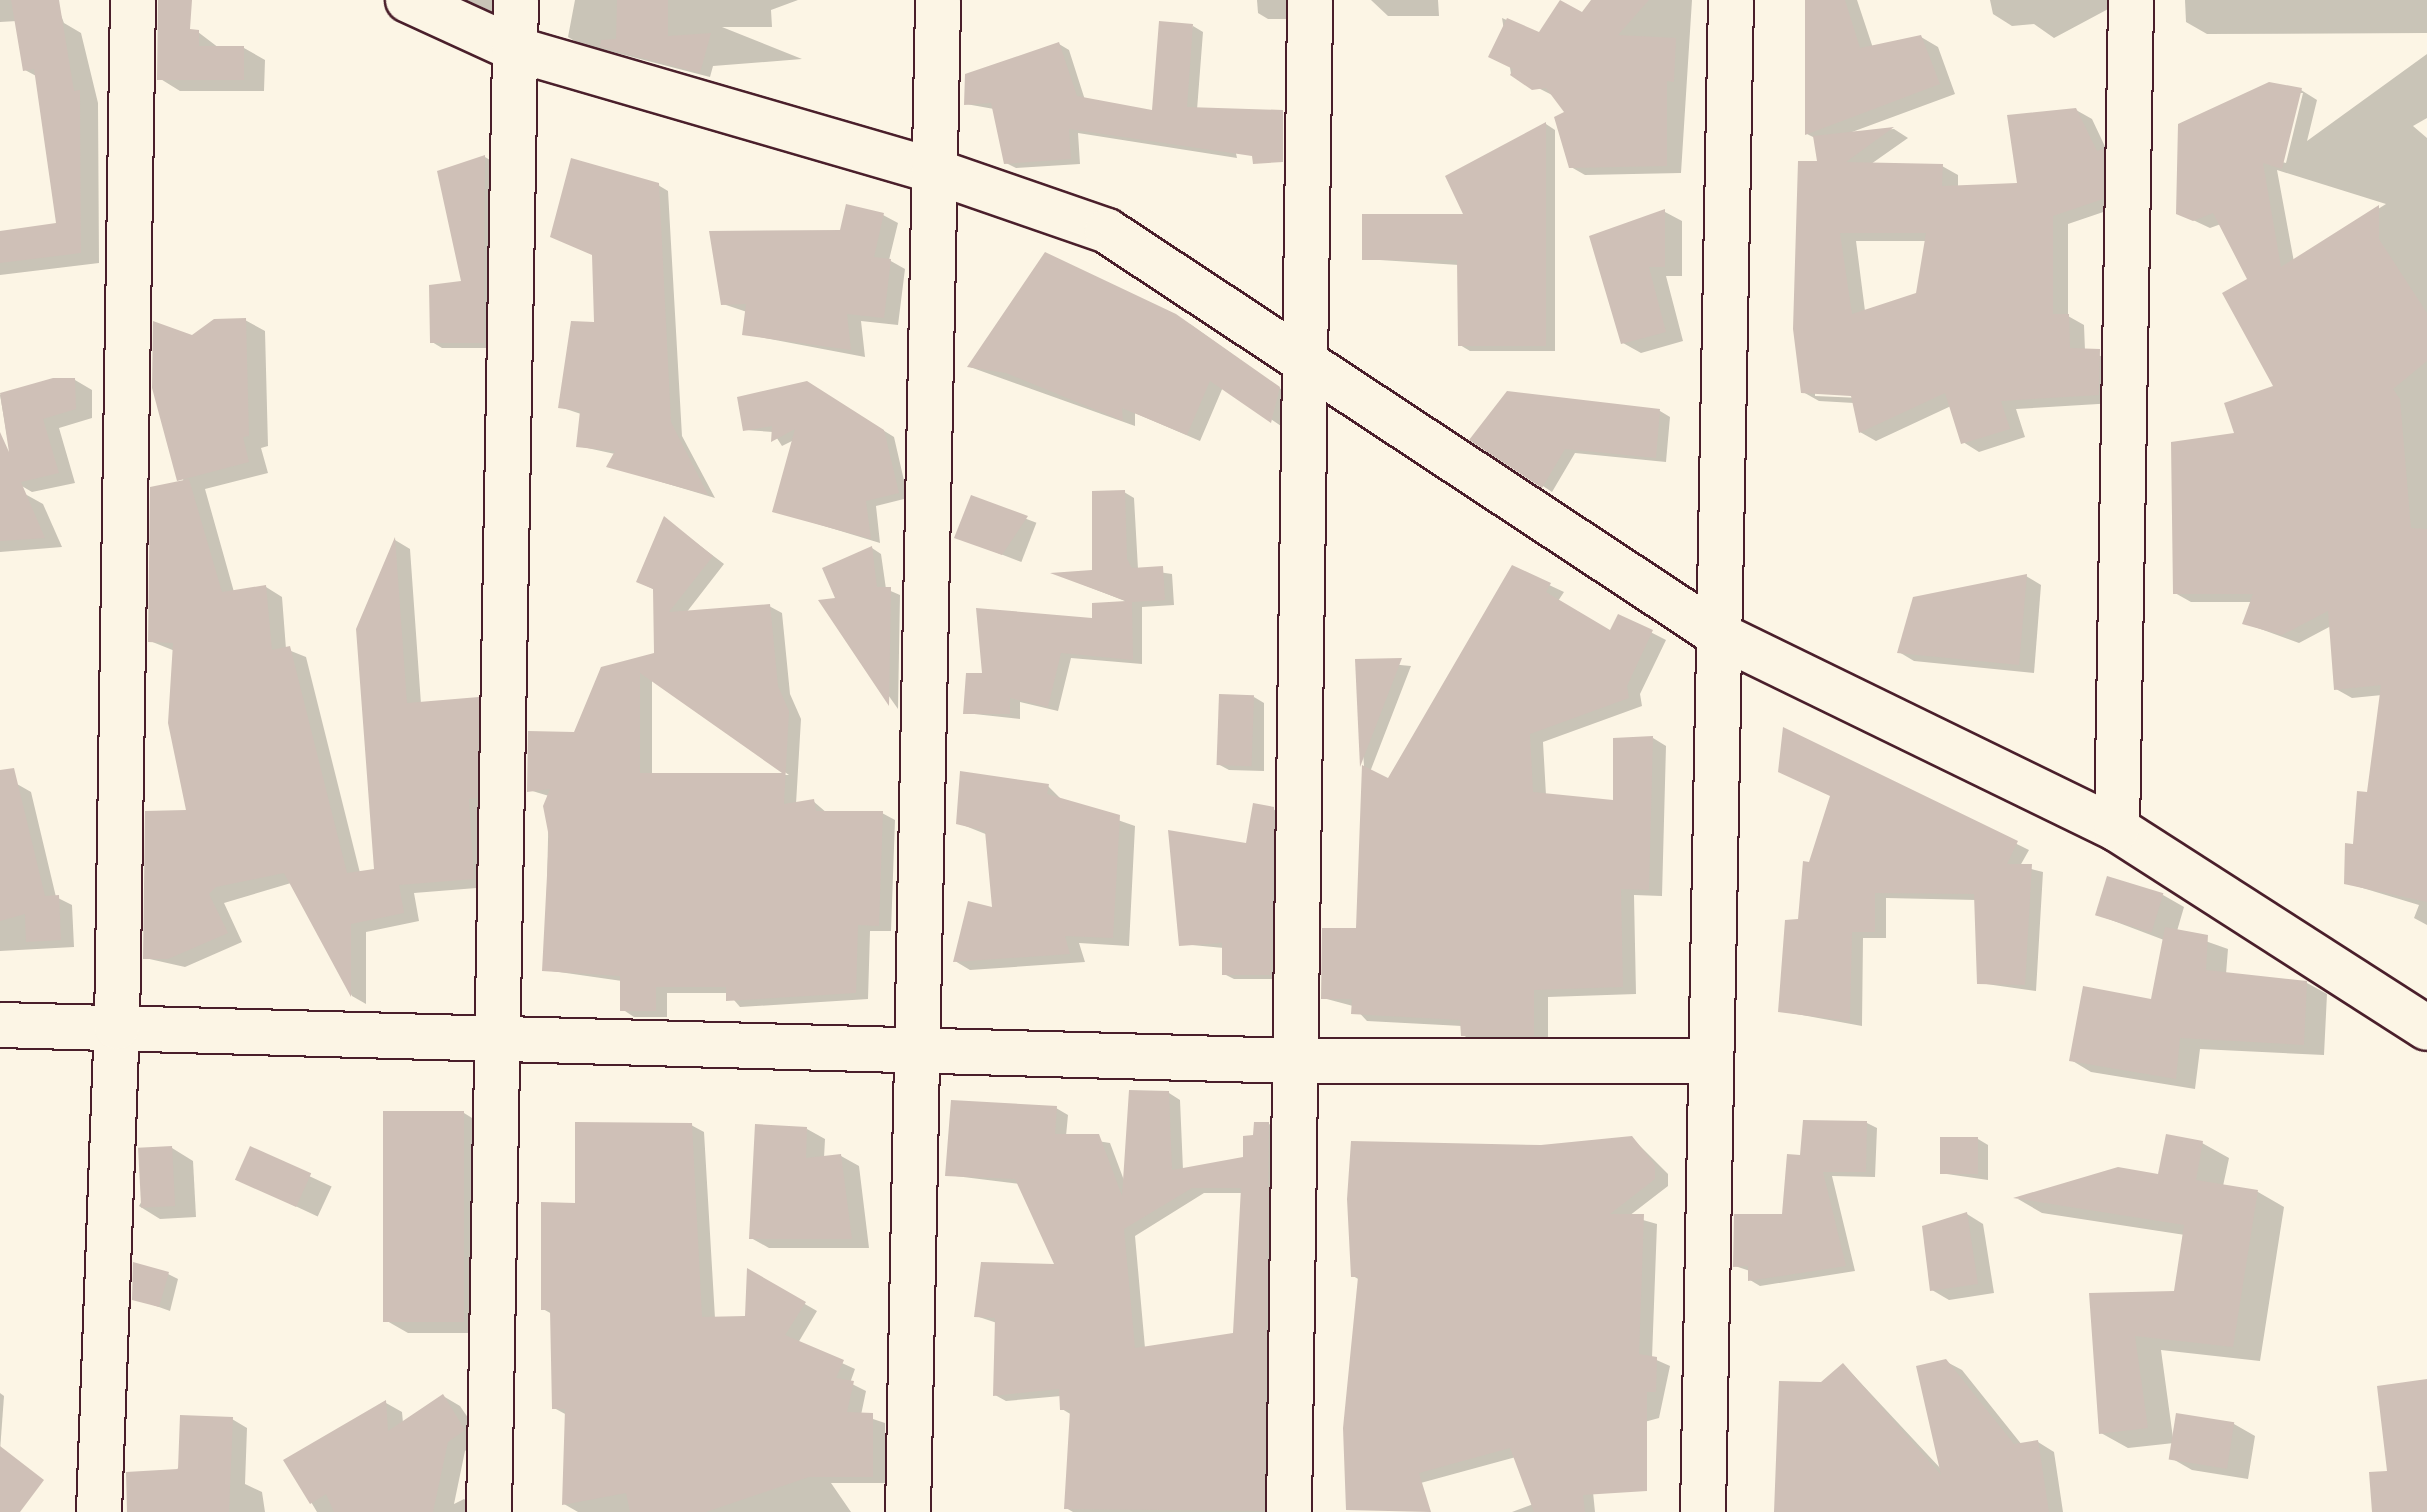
<!DOCTYPE html>
<html>
<head>
<meta charset="utf-8">
<style>
	body { margin:0 }
	#map { position:relative; width:2427px; height:1512px; overflow:hidden; background:#fcf5e5; font-family:Caveat,sans-serif }
	div>[style] { position:absolute }
	[style*='--x'] { left:calc(var(--x)*1px); top:calc(var(--y)*1px); width:calc(var(--w)*1px); rotate:calc(var(--a)*1deg) }
	.shadow>* { inset:0; background:#0003; transform-origin:0 0 }
	.building>* { inset:0; background:#cfc0b7; transform-origin:0 0 }
	.roads { filter:drop-shadow(2px 0 #4a1f2b) drop-shadow(-2px 0 #4a1f2b) drop-shadow(0 2px #4a1f2b) drop-shadow(0 -2px #4a1f2b) }
	.minor>* { height:44px; margin:-22px; padding:0 22px; transform-origin:22px; border-radius:22px; background:#fcf5e5 }
	span { translate:-50% -50%; white-space:nowrap; text-align:center; line-height:1.15; -webkit-text-stroke:6px #fcf5e5; paint-order:stroke }
</style>
</head>
<body>
<div id="map">
	<div class="shadow">
		<i style="clip-path:polygon(0 0,55px 0,64px 23px,81px 33px,98px 103px,99px 263px,0 275px,0 233px,58px 224px,38px 77px,25px 70px,17px 21px,0 22px)"></i>
		<i style="clip-path:polygon(467px 0,515px 0,511px 20px)"></i>
		<i style="clip-path:polygon(575px 0,798px 0,771px 10px,772px 27px,722px 27px,802px 59px,713px 66px,710px 77px,578px 43px,568px 37px)"></i>
		<i style="clip-path:polygon(1257px 0,1295px 0,1294px 19px,1268px 19px,1258px 13px)"></i>
		<i style="clip-path:polygon(1371px 0,1438px 0,1439px 16px,1388px 16px)"></i>
		<i style="clip-path:polygon(1594px 0,1692px 0,1681px 173px,1585px 175px,1571px 167px,1567px 113px,1554px 96px,1511px 74px,1502px 18px,1539px 34px,1583px 15px)"></i>
		<i style="clip-path:polygon(evenodd,1807px 0,1857px 0,1873px 48px,1921px 37px,1938px 47px,1955px 94px,1852px 132px,1894px 129px,1908px 138px,1871px 164px,1942px 166px,1958px 175px,1958px 188px,2020px 185px,2076px 110px,2092px 119px,2109px 155px,2118px 207px,2068px 224px,2068px 316px,2084px 325px,2085px 351px,2116px 361px,2115px 403px,2016px 409px,2025px 437px,1979px 452px,1963px 442px,1951px 406px,1876px 441px,1860px 432px,1854px 403px,1819px 401px,1803px 392px,1820px 163px,1815px 138px,1807px 134px,1807px 0,1856px 241px,1926px 241px,1918px 295px,1865px 311px,1856px 241px,1807px 0,1815px 392px,1861px 394px,1861px 398px,1815px 396px,1815px 392px)"></i>
		<i style="clip-path:polygon(1990px 0,2125px 0,2054px 38px,2034px 24px,2012px 26px,1993px 14px)"></i>
		<i style="clip-path:polygon(2185px 0,2427px 0,2427px 33px,2207px 34px,2186px 22px)"></i>
		<i style="clip-path:polygon(1193px 26px,1203px 32px,1197px 110px,1228px 117px,1237px 158px,1078px 133px,1080px 164px,1016px 168px,1006px 163px,994px 109px,966px 104px,1059px 44px,1069px 50px,1085px 100px,1154px 113px)"></i>
		<i style="clip-path:polygon(198px 32px,219px 48px,244px 48px,265px 60px,264px 91px,180px 91px,159px 78px)"></i>
		<i style="clip-path:polygon(evenodd,2427px 54px,2427px 118px,2413px 126px,2427px 138px,2427px 925px,2414px 918px,2419px 905px,2346px 883px,2369px 794px,2382px 695px,2352px 698px,2336px 689px,2331px 626px,2299px 643px,2244px 623px,2252px 602px,2191px 602px,2175px 593px,2237px 435px,2276px 388px,2250px 280px,2221px 224px,2210px 228px,2178px 213px,2301px 90px,2317px 100px,2307px 141px,2427px 54px,2299px 93px,2303px 93px,2286px 163px,2282px 162px,2299px 93px,2427px 54px,2277px 170px,2386px 204px,2294px 262px,2277px 170px)"></i>
		<i style="clip-path:polygon(1546px 124px,1555px 130px,1555px 351px,1470px 351px,1460px 345px,1459px 265px,1364px 259px,1466px 216px)"></i>
		<i style="clip-path:polygon(485px 157px,495px 163px,493px 348px,442px 348px,432px 342px,463px 282px)"></i>
		<i style="clip-path:polygon(658px 185px,668px 191px,682px 436px,715px 498px,608px 466px,615px 454px,578px 446px,581px 414px,560px 407px,596px 324px,594px 255px)"></i>
		<i style="clip-path:polygon(1665px 212px,1682px 221px,1682px 276px,1666px 276px,1683px 341px,1641px 353px,1623px 343px)"></i>
		<i style="clip-path:polygon(883px 215px,898px 223px,889px 260px,905px 269px,898px 325px,861px 321px,865px 357px,744px 334px,747px 312px,723px 304px)"></i>
		<i style="clip-path:polygon(245px 320px,265px 331px,268px 446px,261px 448px,268px 473px,205px 489px,234px 592px,266px 587px,282px 597px,286px 649px,306px 657px,360px 873px,376px 871px,358px 630px,395px 540px,410px 549px,421px 704px,478px 699px,494px 708px,489px 887px,414px 893px,419px 921px,366px 932px,366px 1004px,352px 996px,291px 883px,224px 903px,242px 942px,185px 967px,145px 958px,189px 812px,175px 651px,150px 641px,183px 482px,192px 337px)"></i>
		<i style="clip-path:polygon(1190px 324px,1292px 397px,1284px 428px,1223px 387px,1200px 441px,1135px 413px,1135px 426px,970px 367px)"></i>
		<i style="clip-path:polygon(75px 380px,92px 390px,92px 418px,59px 428px,75px 483px,32px 492px,15px 482px,0 395px)"></i>
		<i style="clip-path:polygon(807px 383px,894px 437px,908px 498px,876px 506px,880px 543px,775px 511px,794px 440px,782px 446px,773px 432px,745px 430px)"></i>
		<i style="clip-path:polygon(1508px 393px,1660px 411px,1670px 417px,1666px 462px,1575px 453px,1552px 492px,1543px 486px)"></i>
		<i style="clip-path:polygon(1124px 492px,1134px 498px,1138px 569px,1172px 574px,1174px 605px,1142px 607px,1142px 664px,1071px 658px,1058px 711px,1020px 702px,1020px 719px,965px 713px,984px 675px,1130px 603px,1056px 574px,1094px 572px)"></i>
		<i style="clip-path:polygon(25px 494px,43px 504px,62px 547px,0 552px,0 505px)"></i>
		<i style="left:972px;top:498px;width:69px;height:42px;rotate:21deg"></i>
		<i style="clip-path:polygon(evenodd,665px 519px,724px 564px,686px 613px,769px 606px,782px 613px,790px 694px,801px 719px,796px 804px,813px 801px,827px 813px,882px 813px,895px 820px,891px 931px,870px 931px,868px 999px,740px 1007px,728px 993px,667px 993px,667px 1017px,634px 1017px,622px 1009px,622px 981px,545px 970px,549px 796px,529px 790px,657px 655px,655px 590px,639px 582px,665px 519px,652px 679px,789px 775px,652px 775px,652px 679px)"></i>
		<i style="clip-path:polygon(872px 548px,881px 554px,886px 589px,900px 595px,898px 709px,822px 601px,838px 600px)"></i>
		<i style="clip-path:polygon(1513px 568px,1564px 592px,1558px 601px,1611px 632px,1619px 616px,1666px 640px,1640px 694px,1642px 706px,1543px 742px,1546px 795px,1615px 802px,1653px 738px,1666px 746px,1662px 896px,1634px 895px,1636px 994px,1548px 997px,1548px 1043px,1476px 1043px,1463px 1035px,1462px 1026px,1367px 1021px,1353px 1006px,1323px 998px,1358px 930px,1364px 766px,1357px 661px,1411px 666px,1370px 772px,1389px 781px)"></i>
		<i style="clip-path:polygon(2026px 576px,2041px 585px,2034px 673px,1914px 661px,1899px 652px)"></i>
		<i style="clip-path:polygon(1254px 697px,1264px 703px,1264px 771px,1229px 770px,1218px 764px)"></i>
		<i style="clip-path:polygon(1785px 730px,2029px 850px,2020px 866px,2043px 872px,2036px 991px,1979px 983px,1976px 900px,1886px 898px,1886px 938px,1863px 938px,1862px 1026px,1780px 1011px,1832px 796px)"></i>
		<i style="clip-path:polygon(17px 784px,31px 792px,56px 897px,72px 905px,74px 947px,0 951px,0 790px)"></i>
		<i style="clip-path:polygon(1048px 786px,1063px 801px,1135px 826px,1129px 946px,1079px 943px,1085px 962px,970px 970px,955px 961px,994px 909px,988px 835px,958px 823px)"></i>
		<i style="clip-path:polygon(1273px 809px,1283px 815px,1281px 979px,1234px 979px,1224px 974px,1224px 948px,1181px 944px)"></i>
		<i style="clip-path:polygon(2163px 895px,2184px 907px,2177px 931px,2228px 949px,2226px 974px,2307px 983px,2327px 994px,2324px 1055px,2200px 1049px,2195px 1089px,2091px 1072px,2071px 1060px,2152px 1001px,2164px 940px,2098px 915px)"></i>
		<i style="clip-path:polygon(evenodd,1169px 1093px,1180px 1100px,1183px 1170px,1245px 1158px,1269px 1124px,1280px 1131px,1275px 1512px,1073px 1512px,1066px 1508px,1072px 1415px,1062px 1409px,1061px 1396px,1006px 1401px,995px 1395px,997px 1323px,976px 1316px,1057px 1266px,1020px 1184px,947px 1175px,1056px 1108px,1068px 1115px,1066px 1136px,1110px 1143px,1125px 1183px,1169px 1093px,1204px 1193px,1242px 1193px,1235px 1335px,1145px 1348px,1135px 1236px,1204px 1193px)"></i>
		<i style="clip-path:polygon(464px 1113px,485px 1126px,487px 1333px,408px 1333px,387px 1321px)"></i>
		<i style="clip-path:polygon(1867px 1123px,1877px 1128px,1875px 1177px,1832px 1176px,1855px 1271px,1760px 1286px,1750px 1280px,1750px 1271px,1735px 1266px,1784px 1216px,1802px 1157px)"></i>
		<i style="clip-path:polygon(691px 1125px,704px 1132px,715px 1318px,747px 1318px,749px 1272px,817px 1311px,798px 1343px,855px 1369px,850px 1383px,866px 1391px,861px 1415px,885px 1423px,885px 1483px,831px 1483px,851px 1512px,578px 1512px,564px 1504px,567px 1415px,554px 1408px,552px 1314px,543px 1309px,577px 1205px)"></i>
		<i style="clip-path:polygon(807px 1129px,825px 1139px,824px 1158px,841px 1156px,859px 1166px,869px 1248px,769px 1248px,751px 1238px)"></i>
		<i style="clip-path:polygon(1632px 1138px,1668px 1174px,1668px 1186px,1629px 1216px,1657px 1224px,1652px 1358px,1670px 1366px,1659px 1418px,1362px 1499px,1360px 1280px,1353px 1276px,1541px 1147px)"></i>
		<i style="clip-path:polygon(1978px 1139px,1988px 1145px,1988px 1180px,1940px 1173px)"></i>
		<i style="clip-path:polygon(2202px 1143px,2229px 1158px,2223px 1186px,2258px 1192px,2284px 1207px,2260px 1361px,2161px 1350px,2173px 1438px,2234px 1424px,2255px 1436px,2248px 1479px,2192px 1470px,2171px 1458px,2174px 1443px,2128px 1448px,2101px 1433px,2091px 1295px,2175px 1293px,2185px 1235px,2042px 1213px,2018px 1199px,2118px 1169px,2160px 1176px)"></i>
		<i style="clip-path:polygon(172px 1148px,193px 1161px,196px 1217px,160px 1219px,139px 1206px)"></i>
		<i style="left:251px;top:1149px;width:89px;height:33px;rotate:25deg"></i>
		<i style="clip-path:polygon(1967px 1214px,1983px 1224px,1994px 1293px,1949px 1300px,1932px 1290px)"></i>
		<i style="clip-path:polygon(168px 1274px,178px 1279px,170px 1311px,134px 1298px)"></i>
		<i style="clip-path:polygon(1945px 1361px,1962px 1370px,2022px 1445px,2038px 1442px,2054px 1452px,2063px 1512px,1776px 1512px,1822px 1384px,1844px 1365px,1941px 1469px)"></i>
		<i style="clip-path:polygon(0 1393px,4px 1396px,0 1451px)"></i>
		<i style="clip-path:polygon(443px 1396px,460px 1406px,481px 1437px,465px 1451px,454px 1504px,464px 1499px,481px 1512px,317px 1512px,286px 1460px,386px 1403px,402px 1412px,403px 1423px)"></i>
		<i style="clip-path:polygon(232px 1419px,247px 1428px,245px 1484px,262px 1492px,265px 1512px,130px 1512px)"></i>
		<i style="clip-path:polygon(1582px 1486px,1593px 1492px,1595px 1512px,1512px 1512px)"></i>
	</div>
	<div class="building">
		<i style="clip-path:polygon(11px 0,59px 0,74px 91px,80px 90px,81px 253px,0 263px,0 231px,56px 223px,34px 69px,23px 71px)"></i>
		<i style="clip-path:polygon(158px 0,192px 0,190px 29px,199px 30px,199px 46px,244px 46px,244px 80px,157px 80px)"></i>
		<i style="clip-path:polygon(617px 0,668px 0,668px 36px,711px 33px,700px 73px,600px 47px,601px 40px,616px 39px)"></i>
		<i style="clip-path:polygon(1560px 0,1582px 12px,1591px 0,1649px 0,1618px 35px,1676px 38px,1674px 82px,1667px 81px,1667px 166px,1569px 168px,1554px 117px,1564px 112px,1546px 88px,1532px 90px,1510px 75px,1513px 69px,1488px 57px,1507px 18px,1539px 32px)"></i>
		<i style="clip-path:polygon(1805px 0,1845px 0,1860px 48px,1921px 35px,1940px 84px,1805px 135px)"></i>
		<i style="clip-path:polygon(1159px 21px,1193px 24px,1187px 107px,1283px 110px,1283px 162px,1253px 164px,1252px 156px,1069px 129px,1071px 159px,1004px 164px,991px 103px,964px 105px,965px 74px,1059px 42px,1077px 96px,1152px 110px)"></i>
		<i style="clip-path:polygon(2269px 82px,2302px 88px,2282px 169px,2263px 163px,2281px 267px,2379px 205px,2379px 239px,2427px 313px,2427px 361px,2393px 389px,2400px 399px,2411px 528px,2427px 529px,2427px 902px,2344px 884px,2345px 843px,2353px 844px,2357px 791px,2367px 792px,2381px 685px,2334px 690px,2328px 611px,2282px 635px,2242px 624px,2253px 594px,2173px 594px,2171px 442px,2234px 433px,2224px 403px,2273px 386px,2222px 293px,2247px 279px,2213px 213px,2193px 221px,2176px 214px,2178px 124px)"></i>
		<i style="clip-path:polygon(evenodd,2076px 108px,2097px 151px,2103px 149px,2103px 199px,2053px 216px,2053px 314px,2069px 314px,2070px 348px,2100px 349px,2099px 395px,2001px 401px,2010px 429px,1961px 444px,1945px 393px,1859px 433px,1851px 396px,1801px 393px,1793px 329px,1798px 161px,1817px 161px,1813px 136px,1894px 127px,1846px 162px,1943px 164px,1942px 186px,2017px 183px,2007px 115px,2076px 108px,1840px 233px,1926px 233px,1916px 293px,1852px 314px,1840px 233px)"></i>
		<i style="clip-path:polygon(1546px 122px,1546px 346px,1458px 346px,1457px 260px,1362px 260px,1362px 214px,1463px 214px,1445px 176px)"></i>
		<i style="clip-path:polygon(485px 155px,484px 343px,430px 343px,429px 285px,461px 281px,437px 171px)"></i>
		<i style="clip-path:polygon(571px 158px,659px 183px,671px 422px,708px 495px,606px 467px,615px 451px,576px 447px,580px 411px,558px 408px,571px 321px,594px 322px,592px 255px,550px 237px)"></i>
		<i style="clip-path:polygon(846px 204px,884px 213px,874px 257px,891px 259px,884px 318px,847px 314px,851px 350px,742px 335px,746px 304px,721px 305px,709px 231px,840px 230px)"></i>
		<i style="clip-path:polygon(1665px 209px,1665px 267px,1649px 267px,1666px 332px,1621px 344px,1589px 236px)"></i>
		<i style="clip-path:polygon(1045px 252px,1176px 314px,1280px 387px,1271px 423px,1210px 381px,1187px 435px,1122px 408px,1123px 421px,1006px 373px,967px 367px)"></i>
		<i style="clip-path:polygon(246px 318px,249px 436px,243px 437px,249px 462px,177px 481px,152px 388px,153px 321px,192px 335px,214px 319px)"></i>
		<i style="clip-path:polygon(53px 378px,75px 378px,76px 409px,43px 419px,59px 473px,21px 482px,45px 538px,0 541px,0 432px,9px 452px,0 393px)"></i>
		<i style="clip-path:polygon(807px 381px,884px 430px,899px 493px,866px 501px,871px 539px,772px 512px,795px 429px,771px 442px,772px 426px,743px 431px,737px 397px)"></i>
		<i style="clip-path:polygon(1507px 391px,1660px 409px,1656px 458px,1565px 449px,1542px 488px,1469px 440px)"></i>
		<i style="clip-path:polygon(189px 479px,222px 592px,266px 585px,272px 650px,290px 646px,347px 873px,374px 869px,356px 629px,395px 537px,407px 703px,479px 697px,477px 798px,469px 799px,474px 879px,399px 885px,404px 913px,351px 924px,351px 997px,284px 873px,216px 887px,209px 894px,228px 933px,168px 959px,143px 959px,145px 811px,186px 810px,168px 723px,173px 643px,148px 642px,150px 487px)"></i>
		<i style="clip-path:polygon(1125px 490px,1127px 559px,1132px 568px,1163px 566px,1165px 600px,1132px 602px,1133px 660px,1061px 653px,1048px 707px,1010px 698px,1010px 714px,963px 714px,966px 673px,982px 673px,976px 608px,1092px 618px,1092px 603px,1126px 601px,1050px 573px,1092px 570px,1092px 491px)"></i>
		<i style="clip-path:polygon(971px 495px,1028px 516px,1002px 555px,954px 538px)"></i>
		<i style="clip-path:polygon(evenodd,664px 516px,713px 556px,669px 612px,770px 604px,778px 686px,789px 711px,784px 804px,814px 799px,816px 811px,883px 811px,879px 926px,858px 925px,856px 993px,726px 1001px,726px 987px,656px 987px,656px 1011px,620px 1011px,620px 976px,542px 971px,549px 837px,543px 806px,550px 789px,527px 792px,528px 731px,574px 732px,601px 667px,654px 653px,653px 589px,636px 582px,664px 516px,640px 673px,782px 773px,640px 773px,640px 673px)"></i>
		<i style="clip-path:polygon(872px 546px,877px 587px,891px 587px,889px 706px,818px 600px,835px 598px,822px 568px)"></i>
		<i style="clip-path:polygon(1512px 565px,1551px 583px,1546px 592px,1610px 630px,1618px 614px,1653px 630px,1627px 686px,1629px 698px,1530px 734px,1533px 792px,1613px 800px,1613px 738px,1653px 736px,1649px 890px,1621px 889px,1623px 987px,1534px 990px,1534px 1036px,1461px 1036px,1460px 1020px,1351px 1014px,1352px 999px,1321px 999px,1322px 928px,1356px 928px,1362px 765px,1388px 778px)"></i>
		<i style="clip-path:polygon(2027px 574px,2019px 665px,1897px 653px,1913px 597px)"></i>
		<i style="clip-path:polygon(1402px 658px,1360px 767px,1355px 659px)"></i>
		<i style="left:1219px;top:694px;width:35px;height:71px;rotate:2deg"></i>
		<i style="clip-path:polygon(1783px 727px,2018px 841px,2007px 864px,2032px 864px,2025px 985px,1977px 984px,1974px 894px,1875px 893px,1875px 932px,1852px 932px,1850px 1021px,1778px 1012px,1785px 920px,1798px 919px,1803px 861px,1809px 862px,1830px 796px,1778px 772px)"></i>
		<i style="clip-path:polygon(14px 768px,45px 896px,59px 895px,61px 940px,26px 942px,25px 914px,0 921px,0 770px)"></i>
		<i style="clip-path:polygon(960px 771px,1049px 784px,1047px 794px,1120px 815px,1113px 938px,1065px 936px,1070px 954px,953px 962px,968px 901px,992px 907px,985px 831px,956px 824px)"></i>
		<i style="clip-path:polygon(1253px 803px,1274px 807px,1271px 975px,1222px 975px,1222px 943px,1179px 946px,1168px 830px,1246px 843px)"></i>
		<i style="left:2107px;top:876px;width:59px;height:41px;rotate:17deg"></i>
		<i style="clip-path:polygon(2165px 927px,2208px 935px,2206px 970px,2307px 981px,2304px 1045px,2180px 1038px,2176px 1079px,2069px 1061px,2083px 986px,2151px 999px)"></i>
		<i style="clip-path:polygon(evenodd,1129px 1090px,1169px 1091px,1172px 1170px,1243px 1157px,1243px 1136px,1253px 1135px,1254px 1122px,1269px 1122px,1264px 1511px,1064px 1509px,1070px 1410px,1060px 1410px,1059px 1389px,993px 1396px,995px 1318px,974px 1317px,981px 1262px,1054px 1264px,1015px 1179px,945px 1176px,951px 1100px,1057px 1106px,1055px 1134px,1099px 1134px,1122px 1196px,1129px 1090px,1192px 1188px,1241px 1188px,1233px 1333px,1135px 1348px,1124px 1229px,1192px 1188px)"></i>
		<i style="left:383px;top:1111px;width:81px;height:211px"></i>
		<i style="clip-path:polygon(1803px 1120px,1867px 1121px,1866px 1172px,1823px 1172px,1846px 1266px,1748px 1281px,1748px 1266px,1733px 1267px,1734px 1214px,1782px 1214px,1787px 1154px,1800px 1155px)"></i>
		<i style="clip-path:polygon(575px 1122px,692px 1123px,702px 1317px,745px 1316px,747px 1268px,806px 1302px,785px 1335px,844px 1360px,836px 1378px,854px 1381px,847px 1412px,873px 1413px,873px 1477px,809px 1477px,706px 1512px,630px 1512px,626px 1493px,562px 1505px,565px 1409px,552px 1409px,550px 1310px,541px 1310px,541px 1202px,575px 1203px)"></i>
		<i style="clip-path:polygon(755px 1124px,807px 1127px,806px 1158px,841px 1154px,852px 1239px,749px 1239px)"></i>
		<i style="clip-path:polygon(2166px 1134px,2203px 1141px,2196px 1180px,2258px 1190px,2233px 1347px,2135px 1336px,2148px 1428px,2099px 1434px,2089px 1293px,2174px 1291px,2184px 1225px,2013px 1198px,2118px 1167px,2158px 1174px)"></i>
		<i style="clip-path:polygon(1632px 1136px,1655px 1165px,1655px 1179px,1610px 1214px,1644px 1214px,1639px 1354px,1657px 1357px,1656px 1392px,1647px 1392px,1647px 1491px,1583px 1495px,1585px 1512px,1534px 1512px,1510px 1448px,1419px 1473px,1431px 1512px,1346px 1510px,1343px 1428px,1358px 1277px,1351px 1277px,1347px 1199px,1351px 1141px,1541px 1145px)"></i>
		<i style="left:1940px;top:1137px;width:38px;height:37px"></i>
		<i style="left:172px;top:1146px;width:60px;height:34px;rotate:87deg"></i>
		<i style="left:250px;top:1146px;width:67px;height:37px;rotate:24deg"></i>
		<i style="clip-path:polygon(1967px 1212px,1978px 1284px,1930px 1291px,1922px 1226px)"></i>
		<i style="clip-path:polygon(133px 1262px,169px 1272px,159px 1307px,132px 1300px)"></i>
		<i style="clip-path:polygon(1946px 1359px,2014px 1444px,2038px 1440px,2049px 1512px,1774px 1512px,1779px 1381px,1821px 1382px,1843px 1363px,1941px 1475px,1916px 1366px)"></i>
		<i style="clip-path:polygon(2427px 1379px,2427px 1512px,2372px 1512px,2369px 1472px,2387px 1471px,2377px 1386px)"></i>
		<i style="clip-path:polygon(443px 1394px,465px 1430px,448px 1442px,433px 1512px,334px 1512px,326px 1494px,310px 1504px,283px 1460px,386px 1400px,388px 1431px)"></i>
		<i style="left:2176px;top:1413px;width:59px;height:47px;rotate:9deg"></i>
		<i style="clip-path:polygon(180px 1415px,233px 1417px,229px 1512px,127px 1512px,126px 1472px,178px 1469px)"></i>
		<i style="clip-path:polygon(0 1446px,44px 1480px,20px 1512px,0 1512px)"></i>
	</div>
	<div class="roads">
		<div class="minor">
			<i style="--x:408;--y:0;--w:118;--a:24.6"></i>
			<i style="--x:515;--y:49;--w:436;--a:16.2"></i>
			<i style="--x:934;--y:171;--w:183;--a:19.1"></i>
			<i style="--x:1107;--y:231;--w:733;--a:33.43"></i>
			<i style="--x:1719;--y:635;--w:443;--a:26"></i>
			<i style="--x:2117;--y:829;--w:368;--a:32.7"></i>
			<i style="--x:2117;--y:829;--w:829;--a:-89.03"></i>
			<i style="--x:0;--y:1025;--w:1296;--a:1.59"></i>
			<i style="--x:1296;--y:1061;--w:415;--a:0"></i>
			<i style="--x:99;--y:1512;--w:485;--a:-87.9"></i>
			<i style="--x:117;--y:1027;--w:1027;--a:-89.11"></i>
			<i style="--x:489;--y:1512;--w:1512;--a:-88.98"></i>
			<i style="--x:908;--y:1512;--w:1512;--a:-88.86"></i>
			<i style="--x:1289;--y:1512;--w:1512;--a:-89.2"></i>
			<i style="--x:1703;--y:1512;--w:1512;--a:-88.94"></i>
		</div>
	</div>
</div>
</body>
</html>
